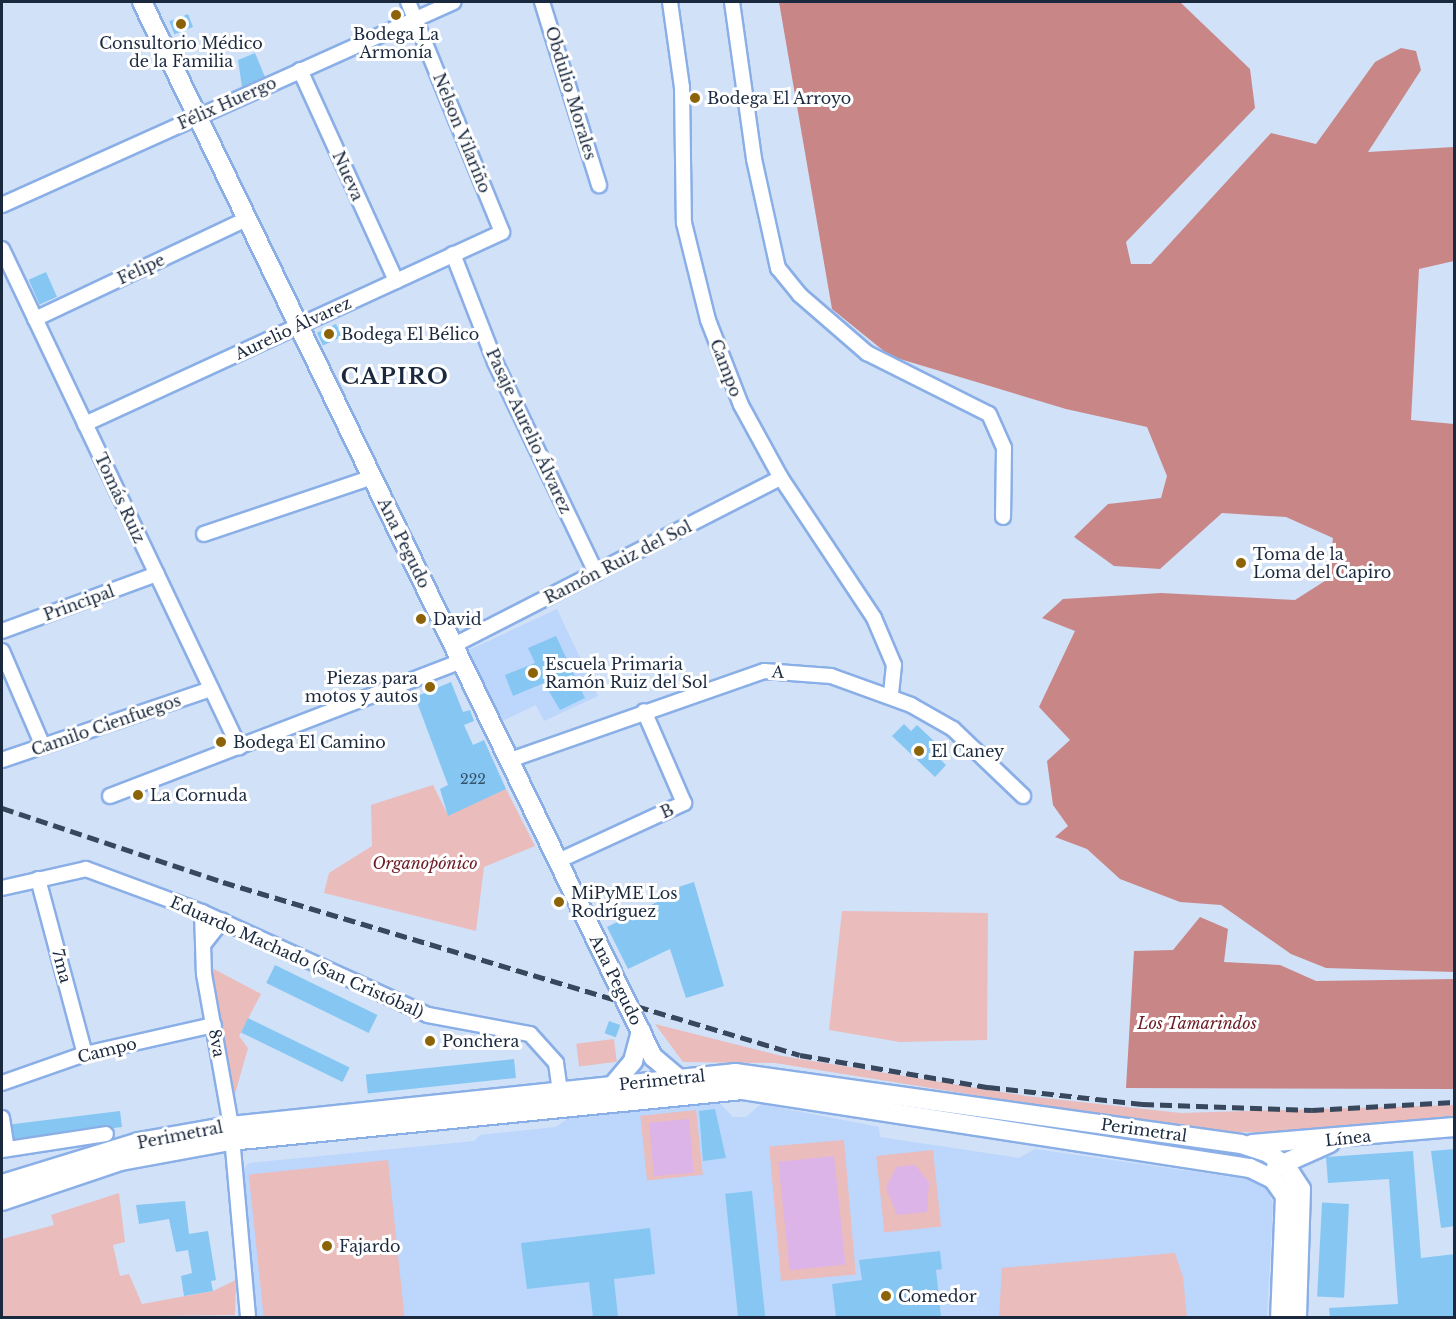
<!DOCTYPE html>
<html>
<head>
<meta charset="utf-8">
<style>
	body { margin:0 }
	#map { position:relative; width:1456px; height:1319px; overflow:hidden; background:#d1e1f8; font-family:"Libre Baskerville",serif }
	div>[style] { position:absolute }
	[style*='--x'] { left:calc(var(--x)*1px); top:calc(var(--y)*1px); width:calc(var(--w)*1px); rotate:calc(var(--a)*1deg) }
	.built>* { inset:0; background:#bcd6fc }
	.green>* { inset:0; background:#eabcbc; transform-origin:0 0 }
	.forest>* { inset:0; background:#c88687 }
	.water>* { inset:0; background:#dcb4e8; transform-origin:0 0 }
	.building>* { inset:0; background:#85c7f2; transform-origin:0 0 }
	.roads { filter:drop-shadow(2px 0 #8aafe7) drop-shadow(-2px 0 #8aafe7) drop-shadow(0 2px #8aafe7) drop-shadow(0 -2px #8aafe7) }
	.street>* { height:14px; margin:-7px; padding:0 7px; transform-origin:7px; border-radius:7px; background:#fff }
	.secondary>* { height:18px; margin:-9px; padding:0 9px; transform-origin:9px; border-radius:9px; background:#fff }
	.rail>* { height:4.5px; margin-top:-2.25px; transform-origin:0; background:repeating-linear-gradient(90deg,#38475c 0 12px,transparent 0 18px) }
	.dots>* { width:16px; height:16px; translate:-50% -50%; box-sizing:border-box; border:3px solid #fff; border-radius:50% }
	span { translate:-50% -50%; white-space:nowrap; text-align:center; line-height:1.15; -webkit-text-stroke:6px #fff; paint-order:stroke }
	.number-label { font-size:14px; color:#35506b }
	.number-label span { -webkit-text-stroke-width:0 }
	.poi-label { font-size:16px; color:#1a293e }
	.left { translate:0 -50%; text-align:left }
	.right { translate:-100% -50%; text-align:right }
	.street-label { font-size:16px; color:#1a293e }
	.park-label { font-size:16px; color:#6c1c26; font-style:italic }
	.district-label { font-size:22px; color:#1a293e; font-weight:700; letter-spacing:1.5px }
	.frame { position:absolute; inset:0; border:3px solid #1a293e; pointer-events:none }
</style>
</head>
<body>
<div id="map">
	<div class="built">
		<i style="clip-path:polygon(557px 609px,598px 696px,544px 721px,536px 705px,502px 721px,469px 650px)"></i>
		<i style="clip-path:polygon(718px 1101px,733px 1117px,746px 1117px,761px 1104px,879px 1127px,880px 1137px,1019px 1158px,1035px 1149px,1252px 1180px,1267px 1188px,1273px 1205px,1267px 1317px,252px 1317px,238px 1175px,249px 1163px,474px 1141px,480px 1135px,556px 1127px,571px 1116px)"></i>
	</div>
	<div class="green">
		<i style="clip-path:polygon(433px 785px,448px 815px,506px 789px,535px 846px,484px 867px,476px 931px,324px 893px,329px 873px,372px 846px,371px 805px)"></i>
		<i style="clip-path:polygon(842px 911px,988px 913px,987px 1040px,900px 1042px,829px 1030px)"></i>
		<i style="clip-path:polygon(210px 967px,261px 994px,239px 1036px,248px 1048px,233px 1101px)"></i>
		<i style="clip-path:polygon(655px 1024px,782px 1056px,1026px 1096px,1181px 1113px,1454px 1105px,1454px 1118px,1282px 1133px,1200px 1131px,775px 1063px,683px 1062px)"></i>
		<i style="left:614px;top:1039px;width:23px;height:38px;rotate:83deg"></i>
		<i style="left:696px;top:1110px;width:65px;height:56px;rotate:84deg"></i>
		<i style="left:844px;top:1140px;width:135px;height:75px;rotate:85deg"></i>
		<i style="left:933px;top:1150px;width:77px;height:57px;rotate:84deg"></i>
		<i style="left:388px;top:1160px;width:158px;height:140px;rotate:84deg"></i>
		<i style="clip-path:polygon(119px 1193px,125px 1242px,113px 1245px,120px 1276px,129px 1274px,142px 1304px,213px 1291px,236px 1280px,235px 1315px,2px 1318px,2px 1239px,54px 1225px,51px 1215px)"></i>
		<i style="clip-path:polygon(1175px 1253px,1183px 1277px,1187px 1317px,999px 1317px,1002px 1268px)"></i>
	</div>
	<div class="forest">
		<i style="clip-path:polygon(779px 2px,1180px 2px,1250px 69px,1255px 108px,1126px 242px,1131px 264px,1151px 264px,1271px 133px,1316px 144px,1375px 62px,1401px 48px,1416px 51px,1421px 70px,1368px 152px,1454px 147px,1454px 261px,1419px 269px,1411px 420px,1454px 424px,1454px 972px,1326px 968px,1291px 954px,1221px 905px,1180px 902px,1120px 879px,1087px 849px,1055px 837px,1068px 826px,1053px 805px,1047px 761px,1070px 740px,1039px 707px,1075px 631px,1042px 618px,1063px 599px,1161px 593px,1295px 600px,1328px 579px,1333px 538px,1286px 517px,1222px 513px,1160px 569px,1114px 566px,1074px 537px,1108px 504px,1161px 498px,1167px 476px,1147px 427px,1066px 409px,890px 356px,832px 309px)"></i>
		<i style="clip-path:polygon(1200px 917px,1228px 929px,1224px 962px,1280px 965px,1316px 981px,1454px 979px,1454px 1089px,1126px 1088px,1134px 951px,1173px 950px)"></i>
	</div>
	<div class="water">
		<i style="left:689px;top:1119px;width:54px;height:40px;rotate:85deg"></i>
		<i style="left:834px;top:1156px;width:109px;height:56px;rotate:84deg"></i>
		<i style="clip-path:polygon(915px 1165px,929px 1182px,927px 1212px,897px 1215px,886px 1188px,896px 1167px)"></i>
	</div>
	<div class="building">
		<i style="left:188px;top:14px;width:14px;height:20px;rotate:69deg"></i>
		<i style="clip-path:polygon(255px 53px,265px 77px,242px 87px,238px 60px)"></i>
		<i style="left:46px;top:272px;width:27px;height:19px;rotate:66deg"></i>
		<i style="left:336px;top:324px;width:14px;height:21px;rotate:65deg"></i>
		<i style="clip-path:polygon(556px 636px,585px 698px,560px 710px,544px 683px,513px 696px,505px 675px,535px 663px,528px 648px)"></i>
		<i style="clip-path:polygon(451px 682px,463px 712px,470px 710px,474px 721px,464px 725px,473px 745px,484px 740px,506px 789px,448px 816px,440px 789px,448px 785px,415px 697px)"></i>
		<i style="clip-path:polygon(904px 724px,911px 731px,917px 725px,936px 743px,930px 749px,946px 765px,935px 777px,892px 736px)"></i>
		<i style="clip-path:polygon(694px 882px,724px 986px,686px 998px,670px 949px,628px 969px,607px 927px,659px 901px,657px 894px)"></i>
		<i style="left:275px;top:965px;width:114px;height:20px;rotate:26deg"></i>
		<i style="left:248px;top:1018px;width:113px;height:16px;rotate:26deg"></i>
		<i style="left:609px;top:1021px;width:12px;height:13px;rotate:20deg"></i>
		<i style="left:514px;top:1059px;width:19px;height:149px;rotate:84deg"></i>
		<i style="clip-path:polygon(715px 1109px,726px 1158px,703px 1161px,699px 1111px)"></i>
		<i style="left:120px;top:1111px;width:16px;height:109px;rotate:83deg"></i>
		<i style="clip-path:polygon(1455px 1149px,1455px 1226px,1441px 1228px,1431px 1151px)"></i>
		<i style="clip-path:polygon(1413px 1151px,1421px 1258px,1455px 1254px,1455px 1316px,1330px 1317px,1329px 1308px,1398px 1304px,1389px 1179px,1328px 1183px,1326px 1157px)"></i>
		<i style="left:752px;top:1191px;width:127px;height:27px;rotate:84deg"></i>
		<i style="clip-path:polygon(185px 1201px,189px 1234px,208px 1231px,216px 1280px,211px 1281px,213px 1291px,184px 1296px,181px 1276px,192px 1273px,188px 1250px,176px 1252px,169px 1219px,139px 1224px,136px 1205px)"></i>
		<i style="left:1349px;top:1204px;width:94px;height:27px;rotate:93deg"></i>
		<i style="clip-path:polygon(650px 1228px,655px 1274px,614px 1279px,618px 1317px,593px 1317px,589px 1282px,527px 1289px,521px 1243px)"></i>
		<i style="clip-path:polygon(940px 1251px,942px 1269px,936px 1270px,941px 1317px,836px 1317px,832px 1284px,862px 1280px,859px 1260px)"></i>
	</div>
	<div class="roads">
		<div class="street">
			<i style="--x:542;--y:2;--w:192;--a:72.7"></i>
			<i style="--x:670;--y:2;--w:86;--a:82"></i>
			<i style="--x:682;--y:87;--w:136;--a:89.2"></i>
			<i style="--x:684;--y:223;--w:100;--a:76.1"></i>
			<i style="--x:708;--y:320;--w:91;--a:68.8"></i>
			<i style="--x:741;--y:405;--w:83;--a:61.3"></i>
			<i style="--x:781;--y:478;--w:168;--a:56.4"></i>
			<i style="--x:874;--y:618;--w:51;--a:66.9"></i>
			<i style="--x:894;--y:665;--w:30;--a:96"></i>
			<i style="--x:732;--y:2;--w:159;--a:82"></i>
			<i style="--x:754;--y:159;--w:112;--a:77.6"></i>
			<i style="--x:778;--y:268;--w:35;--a:51"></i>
			<i style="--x:800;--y:295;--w:89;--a:40.9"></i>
			<i style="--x:867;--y:353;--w:136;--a:26.6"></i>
			<i style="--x:989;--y:414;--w:37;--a:66"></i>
			<i style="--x:1004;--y:448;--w:69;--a:90.8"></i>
			<i style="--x:300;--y:70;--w:232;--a:65.5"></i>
			<i style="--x:2;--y:205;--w:495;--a:-24.2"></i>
			<i style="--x:2;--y:249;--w:552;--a:64.55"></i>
			<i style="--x:453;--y:254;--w:116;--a:68.7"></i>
			<i style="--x:495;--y:362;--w:234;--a:64.4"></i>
			<i style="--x:35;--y:319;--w:234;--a:-25.3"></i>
			<i style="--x:85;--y:424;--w:459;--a:-24.7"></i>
			<i style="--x:502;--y:232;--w:248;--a:-112.2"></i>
			<i style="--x:204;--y:534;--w:177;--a:-18.7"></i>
			<i style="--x:2;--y:631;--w:165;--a:-20.2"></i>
			<i style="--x:454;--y:645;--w:367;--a:-27.1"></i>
			<i style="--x:2;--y:651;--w:103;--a:66.7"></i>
			<i style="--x:2;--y:760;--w:221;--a:-18.8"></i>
			<i style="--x:510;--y:760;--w:269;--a:-19.3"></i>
			<i style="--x:764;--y:671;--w:67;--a:4.3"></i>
			<i style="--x:831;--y:676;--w:85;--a:19.9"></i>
			<i style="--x:911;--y:705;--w:48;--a:29.7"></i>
			<i style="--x:953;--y:729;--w:97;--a:43.7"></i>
			<i style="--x:110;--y:796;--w:376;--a:-21"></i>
			<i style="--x:558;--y:861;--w:139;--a:-24.7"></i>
			<i style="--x:684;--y:803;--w:100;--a:-113.5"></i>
			<i style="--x:38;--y:879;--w:181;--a:75"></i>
			<i style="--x:2;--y:888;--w:86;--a:-12.7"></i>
			<i style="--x:86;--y:869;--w:124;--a:20.3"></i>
			<i style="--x:202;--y:912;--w:248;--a:24.5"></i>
			<i style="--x:428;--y:1015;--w:104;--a:10.6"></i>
			<i style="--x:530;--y:1034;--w:39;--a:48"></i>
			<i style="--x:556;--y:1063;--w:27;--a:82"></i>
			<i style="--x:202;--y:912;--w:62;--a:88.2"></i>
			<i style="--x:204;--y:974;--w:154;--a:79.9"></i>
			<i style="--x:231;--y:1126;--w:193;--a:84.9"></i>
			<i style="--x:203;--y:945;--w:31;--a:-52"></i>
			<i style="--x:2;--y:1083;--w:88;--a:-19.3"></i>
			<i style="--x:85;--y:1054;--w:132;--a:-12.7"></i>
			<i style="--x:2;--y:1118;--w:30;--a:81"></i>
			<i style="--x:2;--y:1150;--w:105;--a:-8.7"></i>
		</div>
		<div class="secondary">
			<i style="--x:142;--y:2;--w:1172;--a:64.16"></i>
			<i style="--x:653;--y:1057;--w:38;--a:40"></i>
			<i style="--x:614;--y:1084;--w:30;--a:-50"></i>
			<i style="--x:633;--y:1061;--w:31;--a:-75"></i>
			<i style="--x:1252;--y:1144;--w:203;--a:-4.8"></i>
			<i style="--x:1276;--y:1167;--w:59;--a:-24"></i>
			<i style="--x:2;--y:1184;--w:143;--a:-17"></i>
			<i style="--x:139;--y:1142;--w:93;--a:-9.9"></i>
			<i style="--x:231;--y:1126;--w:507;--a:-6"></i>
			<i style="--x:735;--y:1073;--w:511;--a:7.99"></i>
			<i style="--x:1241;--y:1144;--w:28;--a:18"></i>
			<i style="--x:1268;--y:1153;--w:22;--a:36"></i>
			<i style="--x:1286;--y:1166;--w:27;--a:57"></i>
			<i style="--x:1301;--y:1189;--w:129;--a:91.8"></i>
			<i style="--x:2;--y:1201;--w:126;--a:-18.6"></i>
			<i style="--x:121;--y:1161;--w:111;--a:-10.4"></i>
			<i style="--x:230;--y:1141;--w:516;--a:-5.68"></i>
			<i style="--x:743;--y:1090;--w:513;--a:8.75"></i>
			<i style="--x:1250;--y:1168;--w:25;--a:26"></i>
			<i style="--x:1273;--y:1179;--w:21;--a:55"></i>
			<i style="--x:1285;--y:1196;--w:122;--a:92.3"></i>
		</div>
	</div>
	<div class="rail">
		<i style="--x:2;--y:808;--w:233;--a:18.5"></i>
		<i style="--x:223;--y:882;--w:602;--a:16.69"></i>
		<i style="--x:800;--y:1055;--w:191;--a:9.7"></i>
		<i style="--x:988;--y:1087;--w:155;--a:6.3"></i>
		<i style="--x:1142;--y:1104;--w:170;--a:2"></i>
		<i style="--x:1312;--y:1110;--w:142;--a:-3.2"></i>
	</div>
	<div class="dots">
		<i style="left:396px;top:15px;background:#8d6307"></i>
		<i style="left:181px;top:24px;background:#8d6307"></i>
		<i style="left:695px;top:98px;background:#8d6307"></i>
		<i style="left:329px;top:334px;background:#8d6307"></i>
		<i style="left:1241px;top:563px;background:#8d6307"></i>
		<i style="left:421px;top:619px;background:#8d6307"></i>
		<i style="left:533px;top:673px;background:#8d6307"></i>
		<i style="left:430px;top:687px;background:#8d6307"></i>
		<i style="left:221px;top:742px;background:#8d6307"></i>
		<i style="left:919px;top:751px;background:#8d6307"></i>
		<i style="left:138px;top:795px;background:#8d6307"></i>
		<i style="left:559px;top:902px;background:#8d6307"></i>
		<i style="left:430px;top:1041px;background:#8d6307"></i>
		<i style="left:327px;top:1246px;background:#8d6307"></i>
		<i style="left:886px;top:1296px;background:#8d6307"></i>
	</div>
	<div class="number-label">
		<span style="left:473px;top:779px">222</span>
	</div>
	<div class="poi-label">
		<span style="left:396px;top:43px">Bodega La<br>Armonía</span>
		<span style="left:181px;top:52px">Consultorio Médico<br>de la Familia</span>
		<span class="left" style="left:707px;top:98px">Bodega El Arroyo</span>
		<span class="left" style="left:341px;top:334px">Bodega El Bélico</span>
		<span class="left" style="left:1253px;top:563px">Toma de la<br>Loma del Capiro</span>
		<span class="left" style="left:433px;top:619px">David</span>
		<span class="left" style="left:545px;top:673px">Escuela Primaria<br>Ramón Ruiz del Sol</span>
		<span class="right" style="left:418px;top:687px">Piezas para<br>motos y autos</span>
		<span class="left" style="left:233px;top:742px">Bodega El Camino</span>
		<span class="left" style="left:931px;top:751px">El Caney</span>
		<span class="left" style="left:150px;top:795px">La Cornuda</span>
		<span class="left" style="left:571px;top:902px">MiPyME Los<br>Rodríguez</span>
		<span class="left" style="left:442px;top:1041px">Ponchera</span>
		<span class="left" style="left:339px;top:1246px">Fajardo</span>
		<span class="left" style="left:898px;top:1296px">Comedor</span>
	</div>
	<div class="street-label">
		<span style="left:571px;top:93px;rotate:73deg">Obdulio Morales</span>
		<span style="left:227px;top:103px;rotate:-24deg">Félix Huergo</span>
		<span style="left:462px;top:133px;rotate:68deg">Nelson Vilariño</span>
		<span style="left:348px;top:176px;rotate:66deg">Nueva</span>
		<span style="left:141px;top:269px;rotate:-25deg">Felipe</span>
		<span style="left:293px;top:328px;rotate:-25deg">Aurelio Álvarez</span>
		<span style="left:726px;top:368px;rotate:69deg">Campo</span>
		<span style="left:529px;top:431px;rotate:65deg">Pasaje Aurelio Álvarez</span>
		<span style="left:120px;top:498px;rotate:65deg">Tomás Ruiz</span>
		<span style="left:404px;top:543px;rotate:64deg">Ana Pegudo</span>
		<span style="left:618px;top:562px;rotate:-27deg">Ramón Ruiz del Sol</span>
		<span style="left:79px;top:603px;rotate:-20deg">Principal</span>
		<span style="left:778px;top:672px;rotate:4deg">A</span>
		<span style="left:106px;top:725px;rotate:-19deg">Camilo Cienfuegos</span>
		<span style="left:667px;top:811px;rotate:-24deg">B</span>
		<span style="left:297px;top:957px;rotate:24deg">Eduardo Machado (San Cristóbal)</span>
		<span style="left:62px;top:966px;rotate:75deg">7ma</span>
		<span style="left:616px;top:980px;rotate:64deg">Ana Pegudo</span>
		<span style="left:217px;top:1043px;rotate:80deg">8va</span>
		<span style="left:107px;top:1050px;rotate:-14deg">Campo</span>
		<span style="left:662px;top:1080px;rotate:-6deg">Perimetral</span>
		<span style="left:1144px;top:1130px;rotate:8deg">Perimetral</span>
		<span style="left:180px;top:1135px;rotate:-11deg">Perimetral</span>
		<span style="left:1348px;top:1138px;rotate:-6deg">Línea</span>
	</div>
	<div class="park-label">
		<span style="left:425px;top:863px">Organopónico</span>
		<span style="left:1197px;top:1023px">Los Tamarindos</span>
	</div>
	<div class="district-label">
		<span style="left:395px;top:377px">CAPIRO</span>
	</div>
	<div class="frame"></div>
</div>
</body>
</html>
